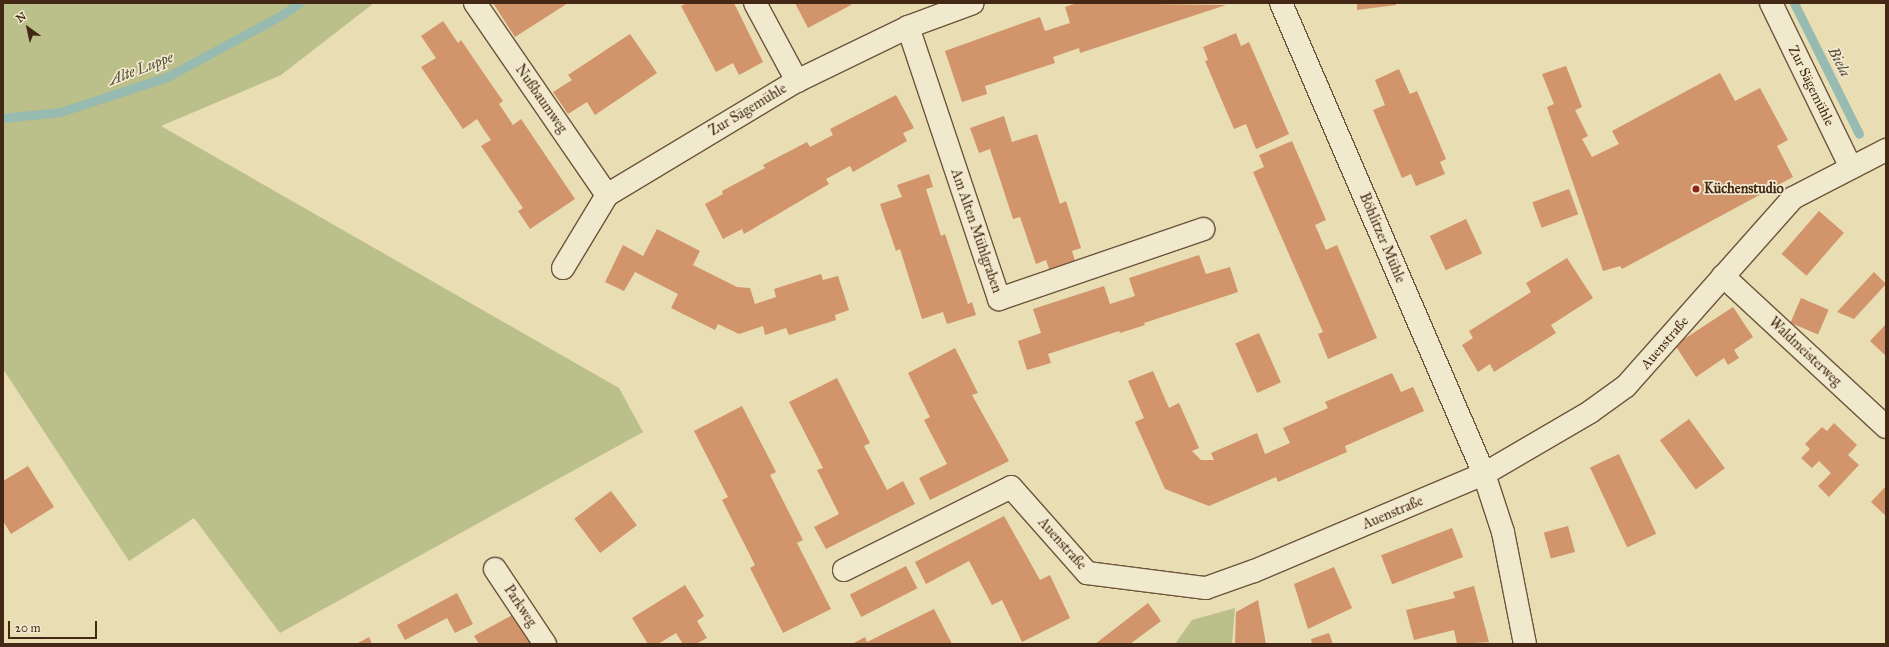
<!DOCTYPE html>
<html>
<head>
<meta charset="utf-8">
<style>
	body { margin:0 }
	#map { position:relative; width:1889px; height:647px; overflow:hidden; background:#e9ddb3; font-family:"IM FELL Great Primer",serif }
	div>[style] { position:absolute }
	[style*='--x'] { left:calc(var(--x)*1px); top:calc(var(--y)*1px); width:calc(var(--w)*1px); rotate:calc(var(--a)*1deg) }
	.green>* { inset:0; background:#bbbf89 }
	.stream>* { height:9px; margin:-4.5px; padding:0 4.5px; transform-origin:4.5px; border-radius:4.5px; background:#97bbb0 }
	.building>* { inset:0; background:#d2946a; transform-origin:0 0 }
	.roads { filter:drop-shadow(1px 0 #6d553c) drop-shadow(-1px 0 #6d553c) drop-shadow(0 1px #6d553c) drop-shadow(0 -1px #6d553c) }
	.street>* { height:22px; margin:-11px; padding:0 11px; transform-origin:11px; border-radius:11px; background:#f1e9ce }
	.dots>* { width:11px; height:11px; translate:-50% -50%; box-sizing:border-box; border:2px solid #f1e9ce; border-radius:50% }
	span { translate:-50% -50%; white-space:nowrap; text-align:center; line-height:1.15; -webkit-text-stroke:3.5px #f1e9ce; paint-order:stroke }
	.street-label { font-size:14px; color:#442815 }
	.poi-label { font-size:14px; color:#442815; font-weight:700 }
	.left { translate:0 -50%; text-align:left }
	.water-label { font-size:15px; color:#594d3c; font-style:italic }
	.frame { position:absolute; inset:0; border:4px solid #442815; pointer-events:none }
	.north { position:absolute; left:8px; top:8px; width:40px; height:40px; -webkit-text-stroke:3px #f1e9ce; paint-order:stroke; rotate:327deg; font-size:11px; font-weight:700; line-height:16px; text-align:center; color:#442815 }
	.north::after { content:''; display:block; margin:auto; width:14px; height:18px; background:#442815; clip-path:polygon(50% 0,100% 100%,50% 72%,0 100%) }
	.scale { position:absolute; left:8px; top:621px; width:89px; height:18px; box-sizing:border-box; border:2px solid #442815; border-top:0; padding-left:5px; font-size:12px; line-height:14px; white-space:nowrap; color:#442815; -webkit-text-stroke:3px #f1e9ce; paint-order:stroke }
</style>
</head>
<body>
<div id="map">
	<div class="green">
		<i style="clip-path:polygon(3px 3px,374px 3px,281px 75px,161px 126px,619px 388px,643px 432px,280px 633px,194px 518px,129px 561px,3px 369px)"></i>
		<i style="clip-path:polygon(1235px 608px,1232px 644px,1175px 644px,1192px 620px)"></i>
	</div>
	<div class="stream">
		<i style="--x:1794;--y:3;--w:146;--a:63.6"></i>
		<i style="--x:3;--y:118;--w:57;--a:-6"></i>
		<i style="--x:60;--y:112;--w:113;--a:-18.1"></i>
		<i style="--x:167;--y:77;--w:128;--a:-28.4"></i>
		<i style="--x:280;--y:16;--w:23;--a:-34"></i>
	</div>
	<div class="building">
		<i style="clip-path:polygon(493px 3px,568px 3px,515px 37px)"></i>
		<i style="clip-path:polygon(687px 3px,734px 3px,763px 62px,739px 75px,733px 63px,716px 72px,681px 6px)"></i>
		<i style="clip-path:polygon(795px 3px,850px 3px,851px 5px,808px 28px)"></i>
		<i style="clip-path:polygon(1077px 3px,1226px 5px,1080px 53px,1079px 48px,1053px 57px,1055px 63px,985px 86px,987px 94px,962px 102px,945px 51px,1040px 17px,1045px 31px,1070px 23px,1065px 7px)"></i>
		<i style="clip-path:polygon(1357px 3px,1396px 3px,1396px 5px,1357px 10px)"></i>
		<i style="clip-path:polygon(443px 21px,458px 43px,461px 40px,489px 81px,503px 101px,499px 104px,513px 125px,521px 119px,575px 199px,530px 229px,518px 211px,523px 208px,481px 146px,491px 140px,484px 130px,477px 119px,463px 129px,421px 67px,436px 58px,421px 36px)"></i>
		<i style="clip-path:polygon(1236px 33px,1241px 46px,1249px 42px,1289px 134px,1256px 149px,1246px 124px,1234px 129px,1205px 61px,1208px 60px,1203px 47px)"></i>
		<i style="clip-path:polygon(630px 34px,657px 73px,595px 115px,587px 102px,568px 114px,553px 92px,572px 80px,568px 75px)"></i>
		<i style="clip-path:polygon(1566px 66px,1582px 107px,1575px 110px,1588px 136px,1582px 139px,1592px 157px,1619px 144px,1612px 131px,1720px 73px,1735px 101px,1760px 88px,1788px 140px,1777px 146px,1793px 177px,1622px 269px,1620px 266px,1603px 271px,1547px 107px,1554px 104px,1542px 74px)"></i>
		<i style="clip-path:polygon(1399px 69px,1410px 94px,1417px 91px,1446px 159px,1440px 162px,1445px 174px,1416px 186px,1411px 174px,1402px 178px,1373px 110px,1385px 105px,1375px 80px)"></i>
		<i style="clip-path:polygon(896px 95px,914px 128px,903px 133px,907px 141px,853px 172px,850px 166px,826px 179px,829px 184px,744px 234px,742px 229px,723px 239px,705px 204px,723px 194px,722px 191px,765px 168px,763px 165px,807px 142px,810px 147px,833px 135px,830px 129px)"></i>
		<i style="clip-path:polygon(1004px 116px,1012px 142px,1037px 134px,1060px 204px,1066px 201px,1081px 248px,1072px 251px,1076px 264px,1050px 272px,1046px 260px,1036px 264px,1020px 217px,1013px 219px,990px 149px,979px 153px,970px 128px)"></i>
		<i style="clip-path:polygon(1292px 141px,1326px 220px,1315px 225px,1326px 250px,1337px 245px,1377px 338px,1328px 359px,1318px 334px,1323px 332px,1253px 172px,1264px 167px,1259px 155px)"></i>
		<i style="clip-path:polygon(929px 174px,933px 187px,926px 189px,941px 236px,945px 234px,968px 304px,972px 302px,976px 315px,947px 324px,943px 312px,922px 319px,900px 249px,896px 251px,880px 204px,902px 197px,897px 185px)"></i>
		<i style="left:1569px;top:189px;width:27px;height:39px;rotate:70deg"></i>
		<i style="left:1819px;top:211px;width:33px;height:57px;rotate:41deg"></i>
		<i style="left:1466px;top:219px;width:38px;height:40px;rotate:65deg"></i>
		<i style="clip-path:polygon(657px 229px,700px 251px,693px 265px,737px 287px,750px 288px,755px 304px,776px 297px,774px 289px,821px 274px,823px 280px,838px 276px,849px 310px,835px 315px,836px 320px,789px 335px,786px 328px,765px 335px,763px 326px,739px 334px,718px 324px,715px 330px,671px 308px,678px 294px,635px 272px,624px 291px,605px 282px,623px 245px,643px 256px)"></i>
		<i style="clip-path:polygon(1199px 255px,1206px 274px,1230px 267px,1238px 292px,1144px 323px,1145px 325px,1120px 333px,1119px 331px,1048px 354px,1051px 363px,1027px 370px,1018px 341px,1041px 333px,1033px 309px,1104px 286px,1110px 304px,1135px 296px,1129px 278px)"></i>
		<i style="clip-path:polygon(1567px 258px,1593px 298px,1551px 325px,1556px 333px,1494px 372px,1490px 364px,1478px 372px,1462px 345px,1473px 338px,1469px 331px,1531px 292px,1526px 283px)"></i>
		<i style="clip-path:polygon(1874px 272px,1886px 284px,1854px 319px,1837px 312px)"></i>
		<i style="left:1801px;top:298px;width:30px;height:27px;rotate:23deg"></i>
		<i style="clip-path:polygon(1733px 307px,1753px 337px,1734px 350px,1739px 358px,1728px 365px,1724px 358px,1696px 377px,1675px 345px)"></i>
		<i style="clip-path:polygon(1886px 324px,1886px 356px,1870px 341px)"></i>
		<i style="left:1259px;top:333px;width:54px;height:26px;rotate:66deg"></i>
		<i style="clip-path:polygon(955px 348px,978px 393px,972px 395px,1009px 461px,930px 500px,919px 478px,947px 464px,924px 420px,930px 417px,908px 373px)"></i>
		<i style="clip-path:polygon(1153px 371px,1169px 408px,1179px 403px,1199px 448px,1192px 451px,1201px 460px,1214px 460px,1211px 453px,1257px 433px,1265px 454px,1290px 443px,1283px 428px,1328px 408px,1325px 402px,1392px 373px,1401px 392px,1413px 387px,1424px 411px,1345px 446px,1347px 452px,1278px 482px,1276px 477px,1209px 506px,1165px 489px,1135px 422px,1144px 418px,1128px 381px)"></i>
		<i style="clip-path:polygon(837px 378px,870px 443px,864px 446px,887px 490px,903px 481px,915px 504px,826px 549px,814px 527px,839px 514px,817px 470px,823px 468px,789px 402px)"></i>
		<i style="clip-path:polygon(742px 406px,776px 472px,770px 475px,803px 540px,797px 543px,831px 609px,783px 633px,750px 568px,755px 565px,722px 500px,728px 497px,694px 431px)"></i>
		<i style="left:1689px;top:419px;width:61px;height:36px;rotate:54deg"></i>
		<i style="clip-path:polygon(1834px 423px,1857px 445px,1848px 455px,1859px 465px,1829px 497px,1818px 486px,1831px 473px,1819px 461px,1812px 468px,1801px 458px,1810px 449px,1805px 444px,1822px 427px,1827px 431px)"></i>
		<i style="left:1619px;top:454px;width:88px;height:32px;rotate:65deg"></i>
		<i style="clip-path:polygon(28px 466px,54px 507px,11px 534px,3px 521px,3px 481px)"></i>
		<i style="clip-path:polygon(1886px 486px,1886px 516px,1871px 502px)"></i>
		<i style="left:611px;top:491px;width:43px;height:46px;rotate:53deg"></i>
		<i style="clip-path:polygon(1004px 516px,1040px 580px,1050px 575px,1070px 618px,1022px 642px,1002px 600px,992px 605px,969px 561px,926px 584px,915px 562px)"></i>
		<i style="left:1568px;top:526px;width:27px;height:25px;rotate:75deg"></i>
		<i style="left:1452px;top:528px;width:31px;height:76px;rotate:69deg"></i>
		<i style="left:906px;top:566px;width:25px;height:63px;rotate:63deg"></i>
		<i style="clip-path:polygon(1334px 567px,1352px 608px,1308px 629px,1294px 584px)"></i>
		<i style="clip-path:polygon(685px 585px,704px 616px,697px 621px,707px 638px,696px 644px,683px 644px,676px 633px,658px 644px,648px 644px,632px 618px)"></i>
		<i style="clip-path:polygon(1474px 586px,1489px 642px,1457px 644px,1454px 630px,1414px 640px,1406px 610px,1455px 598px,1453px 592px)"></i>
		<i style="clip-path:polygon(457px 593px,473px 624px,455px 633px,447px 618px,405px 640px,397px 625px)"></i>
		<i style="clip-path:polygon(1258px 600px,1266px 644px,1235px 643px,1236px 612px)"></i>
		<i style="clip-path:polygon(1148px 603px,1161px 621px,1130px 644px,1095px 644px)"></i>
		<i style="clip-path:polygon(934px 609px,952px 644px,852px 644px,865px 637px,867px 642px)"></i>
		<i style="clip-path:polygon(516px 613px,533px 643px,479px 644px,474px 636px)"></i>
		<i style="clip-path:polygon(1329px 633px,1333px 644px,1312px 644px,1311px 639px)"></i>
		<i style="clip-path:polygon(369px 637px,372px 644px,356px 644px)"></i>
	</div>
	<div class="roads">
		<div class="street">
			<i style="--x:475;--y:3;--w:233;--a:55.5"></i>
			<i style="--x:755;--y:3;--w:89;--a:61.7"></i>
			<i style="--x:1281;--y:3;--w:513;--a:66.68"></i>
			<i style="--x:1484;--y:474;--w:61;--a:71.9"></i>
			<i style="--x:1503;--y:532;--w:114;--a:78.9"></i>
			<i style="--x:1771;--y:3;--w:183;--a:64.1"></i>
			<i style="--x:908;--y:27;--w:287;--a:71.5"></i>
			<i style="--x:999;--y:299;--w:216;--a:-18.9"></i>
			<i style="--x:563;--y:268;--w:85;--a:-58.9"></i>
			<i style="--x:607;--y:195;--w:222;--a:-31"></i>
			<i style="--x:797;--y:81;--w:123;--a:-25.9"></i>
			<i style="--x:908;--y:27;--w:69;--a:-20.3"></i>
			<i style="--x:1723;--y:276;--w:222;--a:42.8"></i>
			<i style="--x:495;--y:569;--w:90;--a:56.3"></i>
			<i style="--x:844;--y:570;--w:186;--a:-26.4"></i>
			<i style="--x:1011;--y:487;--w:115;--a:48.5"></i>
			<i style="--x:1087;--y:573;--w:120;--a:7.2"></i>
			<i style="--x:1206;--y:588;--w:51;--a:-19.5"></i>
			<i style="--x:1254;--y:571;--w:250;--a:-22.9"></i>
			<i style="--x:1484;--y:474;--w:123;--a:-30.3"></i>
			<i style="--x:1590;--y:412;--w:44;--a:-35.8"></i>
			<i style="--x:1626;--y:386;--w:251;--a:-48.4"></i>
			<i style="--x:1793;--y:198;--w:105;--a:-27.3"></i>
		</div>
	</div>
	<div class="dots">
		<i style="left:1696px;top:189px;background:#8f2418"></i>
	</div>
	<div class="street-label">
		<span style="left:1811px;top:86px;rotate:64deg">Zur Sägemühle</span>
		<span style="left:541px;top:99px;rotate:55deg">Nußbaumweg</span>
		<span style="left:748px;top:110px;rotate:-31deg">Zur Sägemühle</span>
		<span style="left:976px;top:231px;rotate:71deg">Am Alten Mühlgraben</span>
		<span style="left:1382px;top:238px;rotate:67deg">Böhlitzer Mühle</span>
		<span style="left:1665px;top:343px;rotate:-49deg">Auenstraße</span>
		<span style="left:1805px;top:352px;rotate:43deg">Waldmeisterweg</span>
		<span style="left:1393px;top:513px;rotate:-23deg">Auenstraße</span>
		<span style="left:1062px;top:544px;rotate:48deg">Auenstraße</span>
		<span style="left:520px;top:606px;rotate:56deg">Parkweg</span>
	</div>
	<div class="poi-label">
		<span class="left" style="left:1704px;top:189px">Küchenstudio</span>
	</div>
	<div class="water-label">
		<span style="left:1839px;top:62px;rotate:63deg">Biela</span>
		<span style="left:141px;top:69px;rotate:-21deg">Alte Luppe</span>
	</div>
	<div class="frame"></div>
	<div class="north">N</div>
	<div class="scale">20 m</div>
</div>
</body>
</html>
